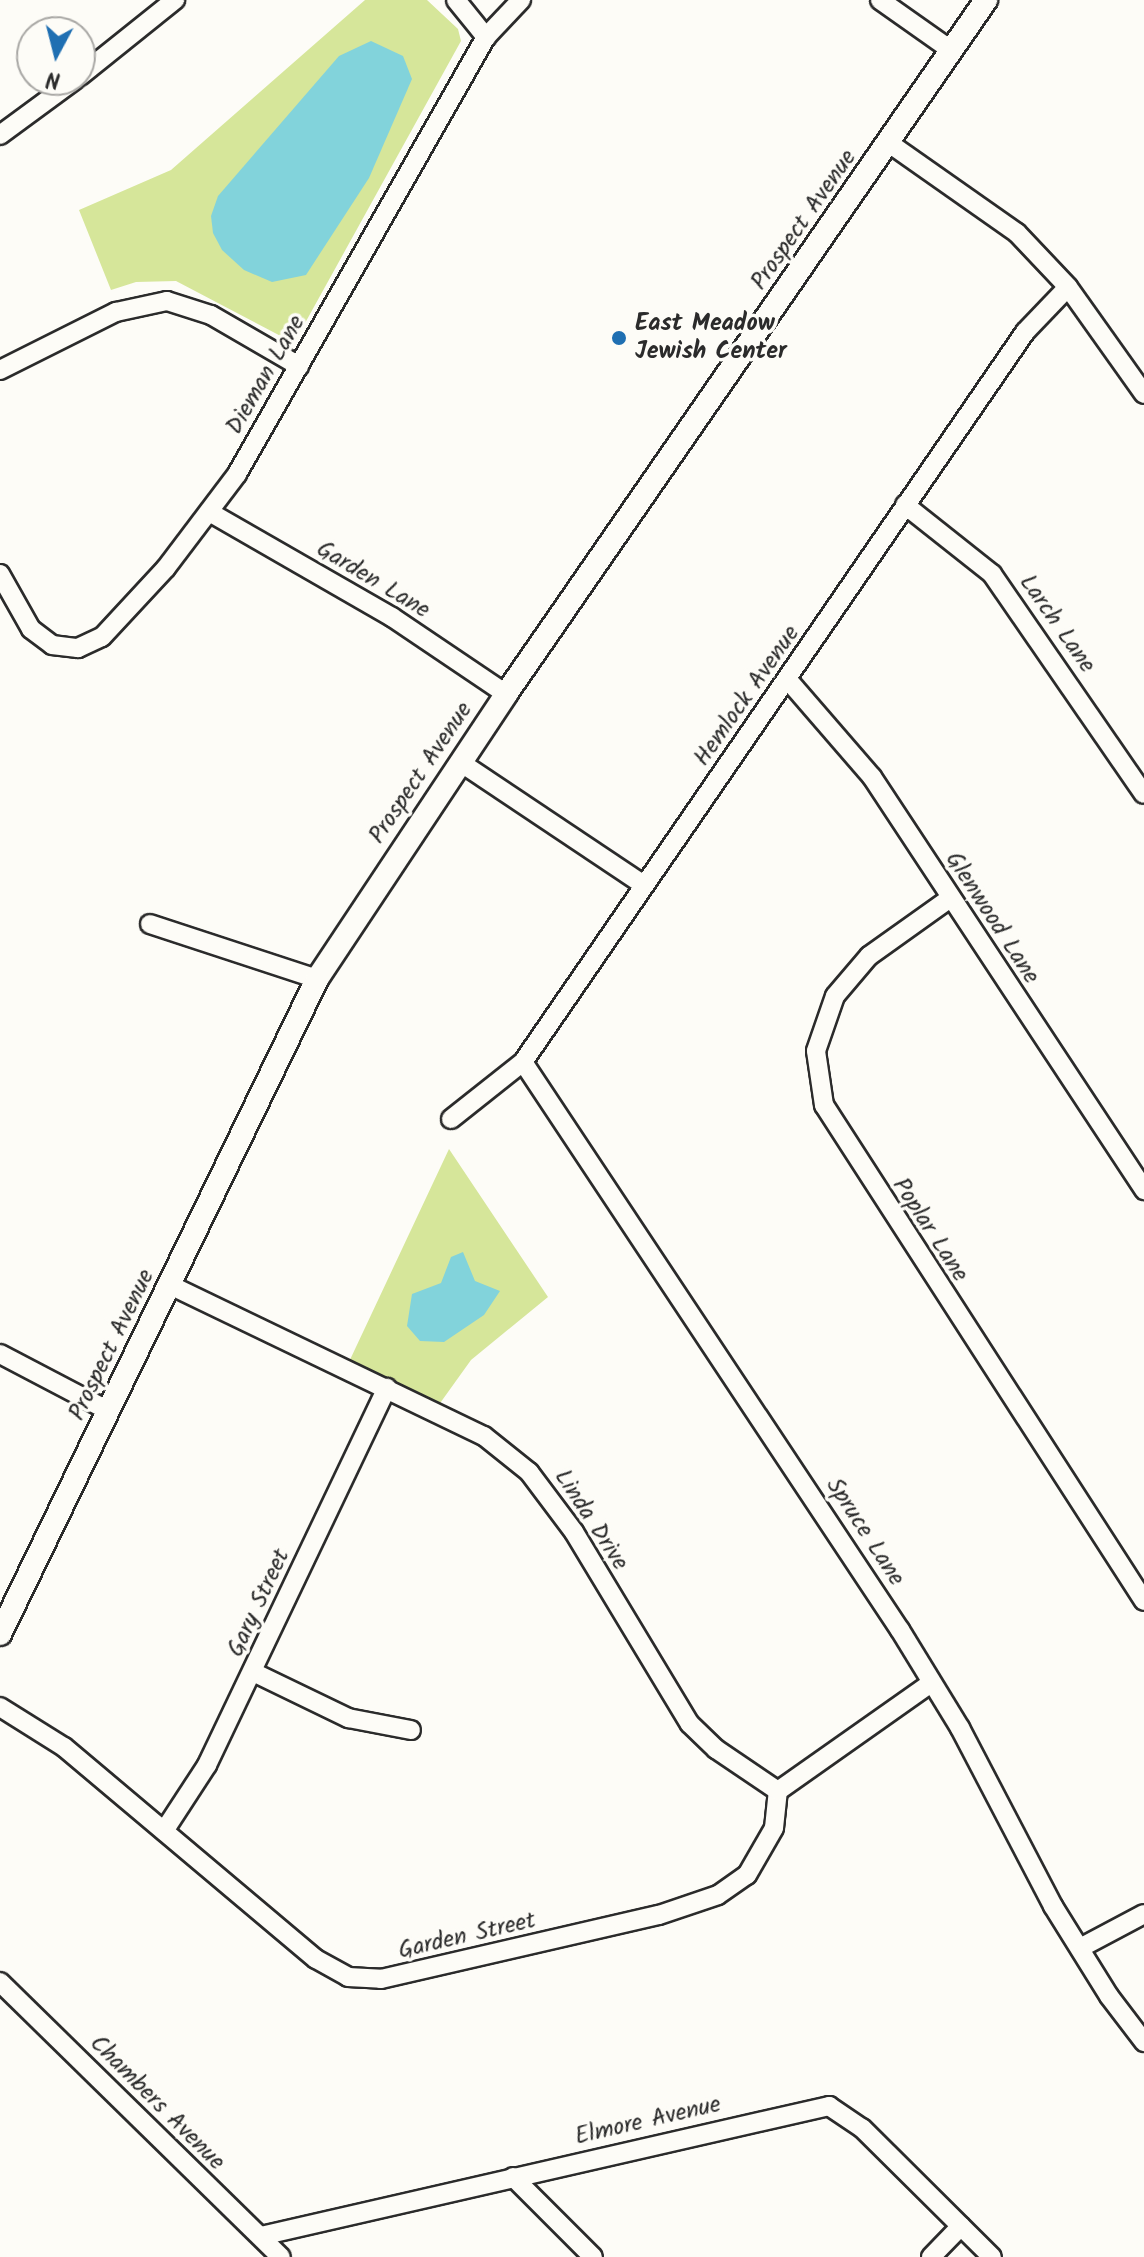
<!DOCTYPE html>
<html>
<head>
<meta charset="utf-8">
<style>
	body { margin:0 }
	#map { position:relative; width:1144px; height:2257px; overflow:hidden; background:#fdfcf7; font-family:Kalam,sans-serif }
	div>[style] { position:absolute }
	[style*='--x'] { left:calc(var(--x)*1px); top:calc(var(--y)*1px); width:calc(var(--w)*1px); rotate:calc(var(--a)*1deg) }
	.green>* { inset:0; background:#d6e69a }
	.water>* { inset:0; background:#82d3db }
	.roads { filter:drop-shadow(2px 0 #2b2b2b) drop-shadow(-2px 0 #2b2b2b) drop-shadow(0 2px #2b2b2b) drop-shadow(0 -2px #2b2b2b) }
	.minor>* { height:18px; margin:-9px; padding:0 9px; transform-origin:9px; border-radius:9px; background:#fdfcf7 }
	.tertiary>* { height:22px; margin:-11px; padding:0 11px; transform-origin:11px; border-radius:11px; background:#fdfcf7 }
	.dots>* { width:22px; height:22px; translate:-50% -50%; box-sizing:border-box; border:4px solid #fdfcf7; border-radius:50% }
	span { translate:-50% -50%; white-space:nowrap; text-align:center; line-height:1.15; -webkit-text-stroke:7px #fdfcf7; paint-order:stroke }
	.street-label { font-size:24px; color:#2b2b2b }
	.poi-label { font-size:24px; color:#2b2b2b; font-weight:700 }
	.left { translate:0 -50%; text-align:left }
	.north { position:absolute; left:16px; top:16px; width:80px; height:80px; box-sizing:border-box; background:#fdfcf7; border:2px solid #a9a8a5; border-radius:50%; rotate:187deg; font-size:22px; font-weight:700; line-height:32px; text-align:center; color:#2b2b2b }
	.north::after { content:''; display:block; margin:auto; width:28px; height:36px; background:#1f6fb2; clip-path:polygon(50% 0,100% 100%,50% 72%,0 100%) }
</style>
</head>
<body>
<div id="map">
	<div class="green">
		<i style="clip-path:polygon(365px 0,427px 0,458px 29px,461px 41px,294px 343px,176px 281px,136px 282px,111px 290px,79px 210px,171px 170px)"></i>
		<i style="clip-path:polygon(449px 1149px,548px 1297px,471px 1360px,438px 1406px,348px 1364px)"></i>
	</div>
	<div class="water">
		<i style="clip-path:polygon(371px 41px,403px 56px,412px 79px,369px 178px,306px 275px,272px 282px,244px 270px,222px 250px,213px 233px,211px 216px,218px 196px,339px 56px)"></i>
		<i style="clip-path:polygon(463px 1252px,475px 1281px,500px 1291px,484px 1315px,444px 1342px,420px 1341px,407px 1326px,412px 1294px,441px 1283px,451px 1257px)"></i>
	</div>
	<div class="roads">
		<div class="minor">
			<i style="--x:456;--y:0;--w:48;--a:51"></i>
			<i style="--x:880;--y:0;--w:87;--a:35.2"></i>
			<i style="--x:80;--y:76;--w:122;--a:-38.7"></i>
			<i style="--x:0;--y:135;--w:93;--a:-36.3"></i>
			<i style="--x:889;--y:143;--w:156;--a:35.1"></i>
			<i style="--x:1017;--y:233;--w:74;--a:46.6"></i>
			<i style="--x:1068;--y:287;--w:131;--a:54.6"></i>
			<i style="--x:0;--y:370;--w:130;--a:-26.6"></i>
			<i style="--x:116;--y:312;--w:52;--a:-12.2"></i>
			<i style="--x:167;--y:301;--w:46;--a:17.7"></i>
			<i style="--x:211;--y:315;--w:102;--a:30.1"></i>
			<i style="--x:905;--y:505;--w:111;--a:38.4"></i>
			<i style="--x:992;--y:574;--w:267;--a:55.4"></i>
			<i style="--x:211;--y:513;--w:209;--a:29.9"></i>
			<i style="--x:392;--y:617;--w:138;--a:34"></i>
			<i style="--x:0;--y:574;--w:63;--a:60.6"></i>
			<i style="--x:31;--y:629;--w:26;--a:37"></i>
			<i style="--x:52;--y:645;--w:26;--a:7"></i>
			<i style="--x:78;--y:648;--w:26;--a:-25"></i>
			<i style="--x:102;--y:637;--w:94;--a:-47.2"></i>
			<i style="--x:166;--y:568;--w:118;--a:-52.9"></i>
			<i style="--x:237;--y:474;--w:503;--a:-60.33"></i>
			<i style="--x:486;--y:37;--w:51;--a:-46.6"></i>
			<i style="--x:788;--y:680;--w:128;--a:49.1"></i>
			<i style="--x:872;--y:777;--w:495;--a:56.6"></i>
			<i style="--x:460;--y:762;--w:219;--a:33.8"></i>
			<i style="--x:949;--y:899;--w:98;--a:144.5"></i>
			<i style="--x:869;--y:956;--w:52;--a:130.4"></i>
			<i style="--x:835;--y:996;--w:58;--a:109.1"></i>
			<i style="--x:816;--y:1051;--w:55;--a:81.6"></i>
			<i style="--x:824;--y:1105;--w:590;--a:57.17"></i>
			<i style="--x:150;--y:924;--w:176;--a:18.2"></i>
			<i style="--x:523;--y:1062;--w:682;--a:56.43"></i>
			<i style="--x:900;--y:1630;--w:115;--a:58.5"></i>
			<i style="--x:960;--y:1728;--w:201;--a:62.4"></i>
			<i style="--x:1053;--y:1906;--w:106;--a:58.1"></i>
			<i style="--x:1109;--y:1996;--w:58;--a:52.7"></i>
			<i style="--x:451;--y:1119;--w:92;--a:-38.4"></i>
			<i style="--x:523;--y:1062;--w:886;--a:-55.48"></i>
			<i style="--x:1025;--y:332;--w:62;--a:-46.3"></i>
			<i style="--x:170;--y:1285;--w:348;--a:25.7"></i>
			<i style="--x:484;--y:1436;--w:58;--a:38.7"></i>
			<i style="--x:529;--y:1472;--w:75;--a:53.1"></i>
			<i style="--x:574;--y:1532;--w:224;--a:58.9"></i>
			<i style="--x:690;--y:1724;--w:36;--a:44"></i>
			<i style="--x:716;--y:1749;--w:75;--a:34.1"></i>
			<i style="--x:0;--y:1354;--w:123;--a:27.6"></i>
			<i style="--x:253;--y:1672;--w:106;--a:25.8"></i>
			<i style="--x:348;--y:1718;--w:64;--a:10.8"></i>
			<i style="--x:0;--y:1707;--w:75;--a:32"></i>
			<i style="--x:64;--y:1747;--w:329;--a:40.1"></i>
			<i style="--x:316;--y:1959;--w:37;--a:29"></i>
			<i style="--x:348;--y:1977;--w:33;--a:3"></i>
			<i style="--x:381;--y:1979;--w:285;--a:-13"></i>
			<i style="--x:659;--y:1915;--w:62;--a:-18.7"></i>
			<i style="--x:718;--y:1895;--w:35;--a:-35"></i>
			<i style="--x:747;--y:1875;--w:54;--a:-60.1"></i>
			<i style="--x:774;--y:1828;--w:37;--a:-84"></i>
			<i style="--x:778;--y:1791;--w:187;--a:-35.2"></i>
			<i style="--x:164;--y:1831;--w:79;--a:-56.9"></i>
			<i style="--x:207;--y:1765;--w:418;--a:-64.5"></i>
			<i style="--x:1080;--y:1948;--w:72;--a:-28"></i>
			<i style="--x:0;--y:1982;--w:393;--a:44.4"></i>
			<i style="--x:513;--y:2177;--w:113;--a:45"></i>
			<i style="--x:261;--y:2236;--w:583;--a:-12.89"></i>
			<i style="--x:829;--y:2106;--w:40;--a:34"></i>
			<i style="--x:862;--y:2128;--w:183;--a:44.8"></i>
			<i style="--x:931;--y:2257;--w:43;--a:-45.9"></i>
		</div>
		<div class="tertiary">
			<i style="--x:0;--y:1634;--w:728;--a:-64.17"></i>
			<i style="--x:317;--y:979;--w:342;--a:-56.4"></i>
			<i style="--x:506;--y:694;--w:844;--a:-55.33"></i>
		</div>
	</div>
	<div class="dots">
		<i style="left:619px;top:338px;background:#1f6fb2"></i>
	</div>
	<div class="street-label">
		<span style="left:804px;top:220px;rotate:-55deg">Prospect Avenue</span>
		<span style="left:266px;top:375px;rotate:-60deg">Dieman Lane</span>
		<span style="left:373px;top:580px;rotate:31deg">Garden Lane</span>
		<span style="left:1057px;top:624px;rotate:55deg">Larch Lane</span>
		<span style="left:747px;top:696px;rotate:-55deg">Hemlock Avenue</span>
		<span style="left:421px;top:773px;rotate:-56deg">Prospect Avenue</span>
		<span style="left:992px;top:918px;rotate:57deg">Glenwood Lane</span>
		<span style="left:930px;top:1230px;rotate:57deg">Poplar Lane</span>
		<span style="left:112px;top:1345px;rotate:-64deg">Prospect Avenue</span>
		<span style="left:591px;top:1520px;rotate:57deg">Linda Drive</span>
		<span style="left:865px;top:1532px;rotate:57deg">Spruce Lane</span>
		<span style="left:259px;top:1603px;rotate:-65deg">Gary Street</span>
		<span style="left:467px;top:1936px;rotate:-13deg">Garden Street</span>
		<span style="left:157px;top:2103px;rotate:45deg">Chambers Avenue</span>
		<span style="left:648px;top:2121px;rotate:-13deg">Elmore Avenue</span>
	</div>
	<div class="poi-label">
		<span class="left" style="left:635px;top:338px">East Meadow<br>Jewish Center</span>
	</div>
	<div class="north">N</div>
</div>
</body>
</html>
